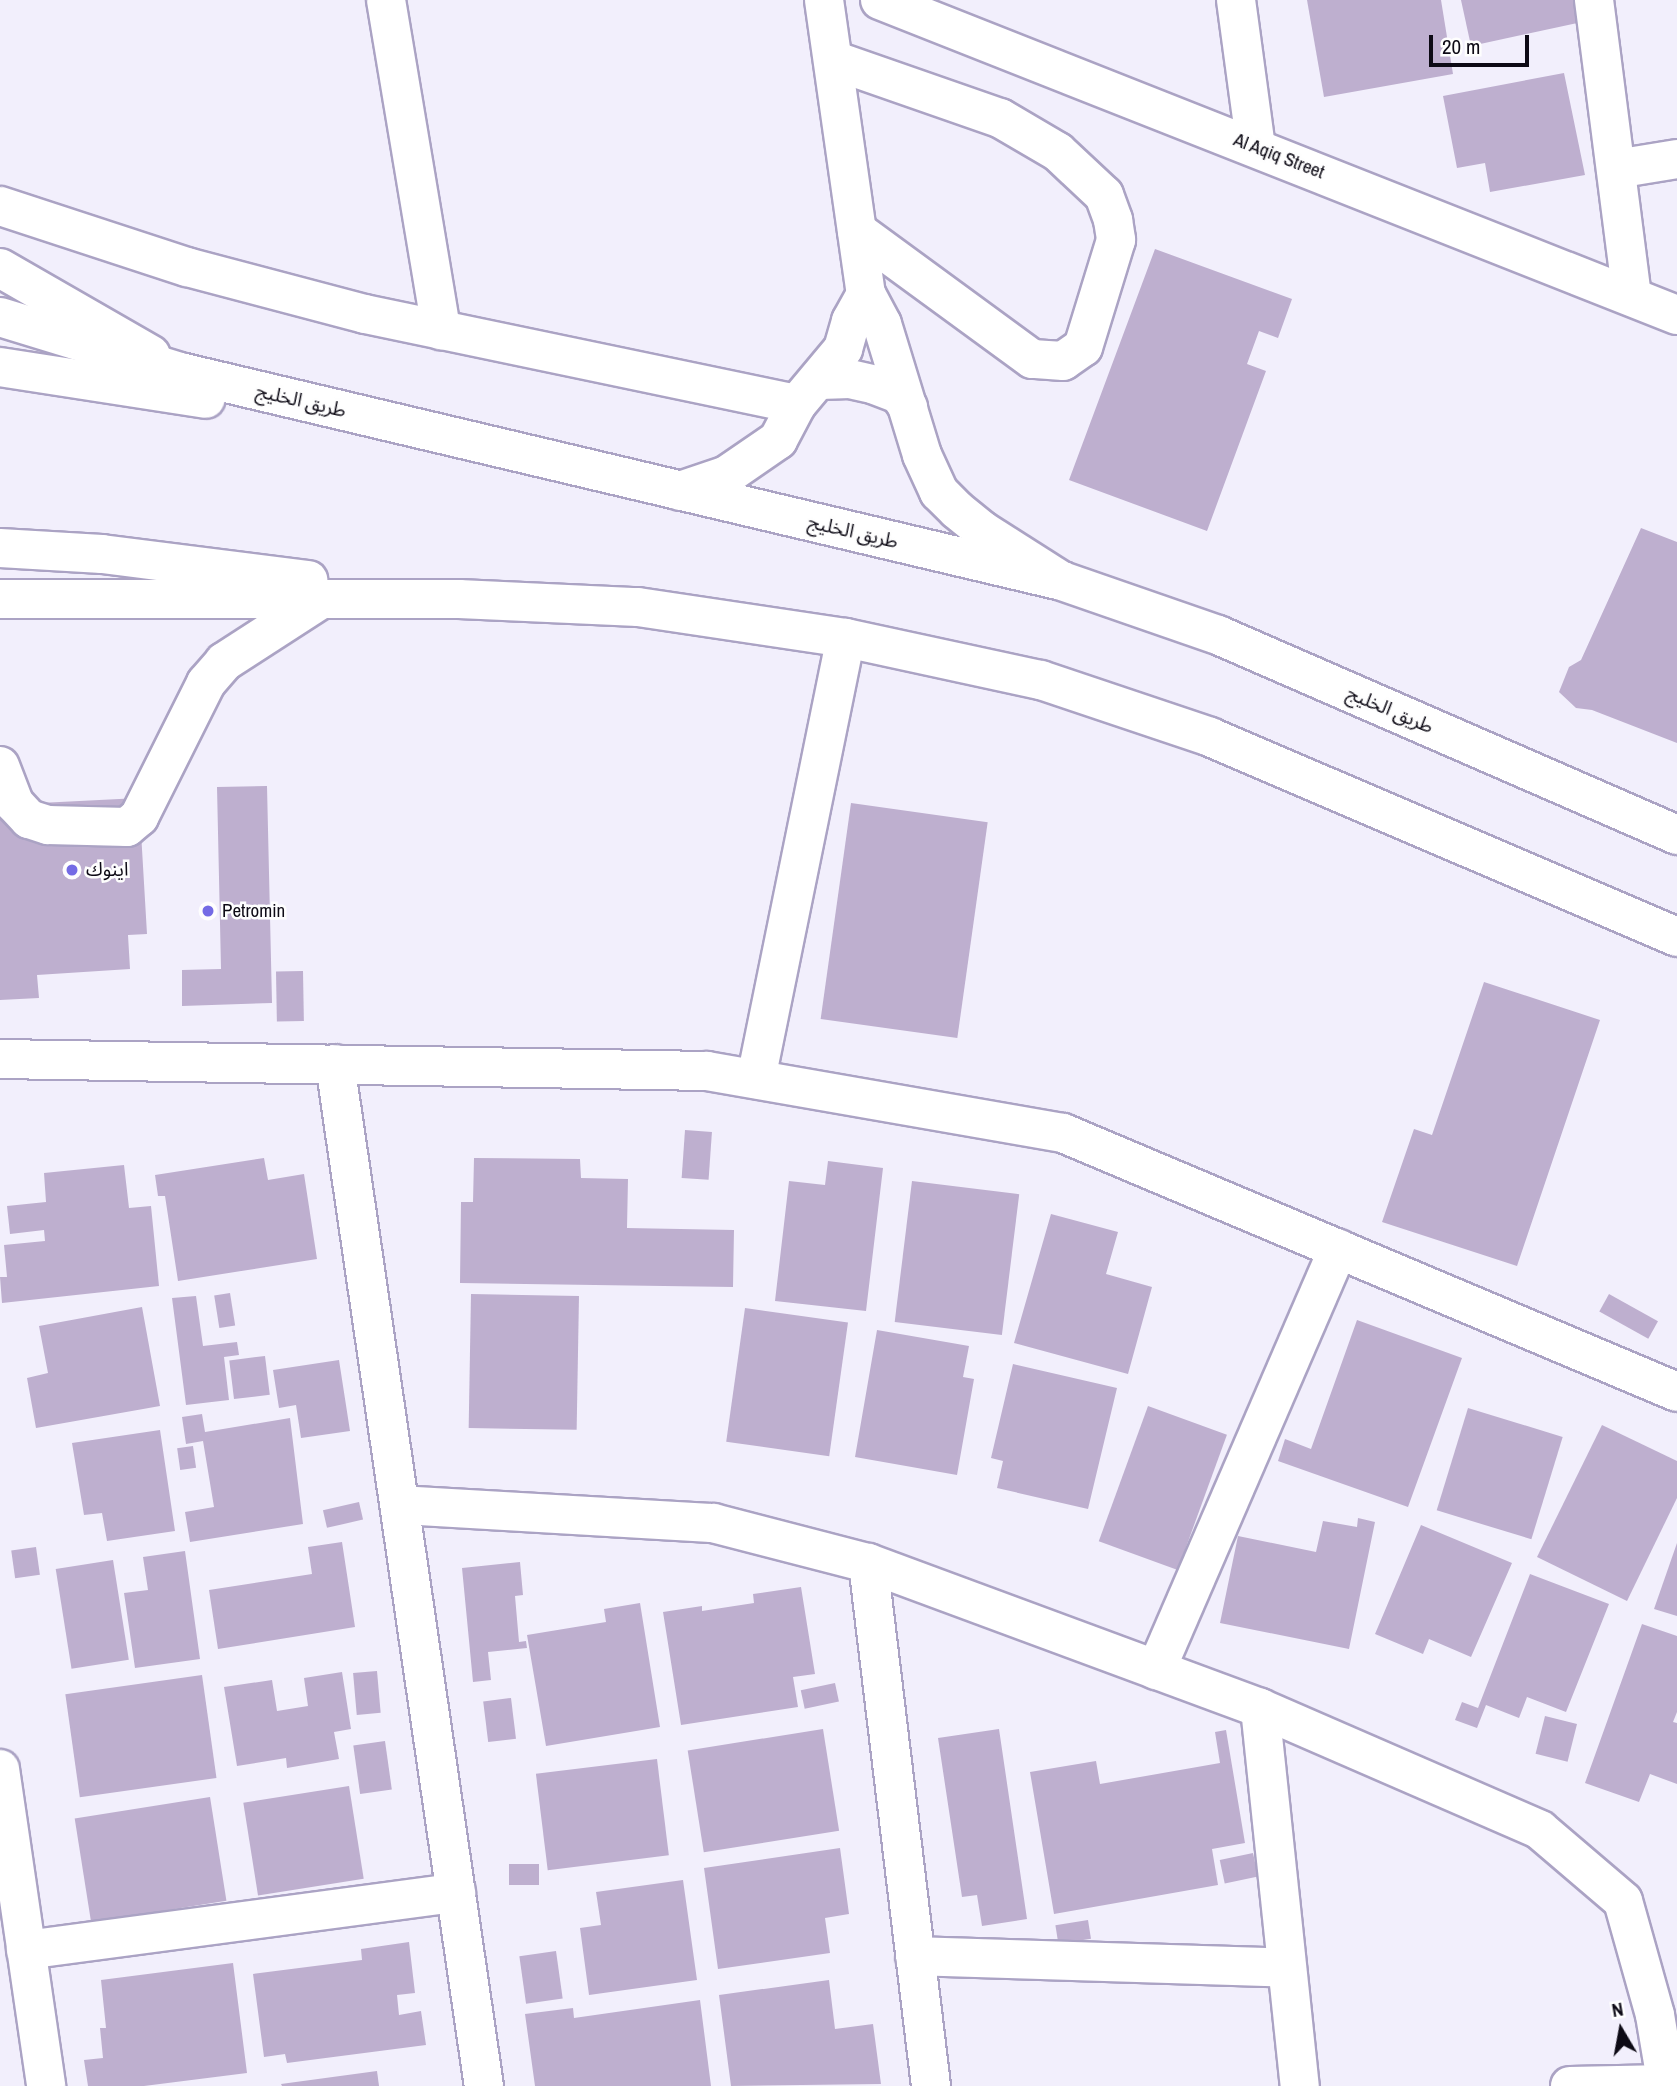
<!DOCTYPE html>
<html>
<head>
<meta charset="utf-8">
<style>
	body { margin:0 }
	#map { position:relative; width:1677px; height:2086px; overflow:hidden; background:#f2effc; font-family:"Archivo Narrow","Noto Sans Arabic",sans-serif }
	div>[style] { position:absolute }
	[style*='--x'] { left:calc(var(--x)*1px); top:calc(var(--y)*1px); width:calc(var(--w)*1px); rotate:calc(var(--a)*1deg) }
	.building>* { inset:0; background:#beafcf; transform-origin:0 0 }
	.roads { filter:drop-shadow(2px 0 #aba3c4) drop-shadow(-2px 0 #aba3c4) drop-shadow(0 2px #aba3c4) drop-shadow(0 -2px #aba3c4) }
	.minor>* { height:38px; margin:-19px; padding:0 19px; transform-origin:19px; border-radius:19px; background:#fff }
	.major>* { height:38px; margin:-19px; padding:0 19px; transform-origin:19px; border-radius:19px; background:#fff }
	.dots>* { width:19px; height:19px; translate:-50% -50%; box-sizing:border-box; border:4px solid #fefefe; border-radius:50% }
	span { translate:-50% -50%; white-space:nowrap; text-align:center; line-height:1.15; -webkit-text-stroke:5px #fefefe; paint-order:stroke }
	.street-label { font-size:19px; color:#0d0a15 }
	.poi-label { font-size:19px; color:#0d0a15 }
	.left { translate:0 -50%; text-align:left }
	.north { position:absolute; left:1586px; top:1995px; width:70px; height:70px; -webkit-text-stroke:5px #fefefe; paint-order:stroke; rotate:350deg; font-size:19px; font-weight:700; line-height:28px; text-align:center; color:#0d0a15 }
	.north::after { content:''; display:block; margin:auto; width:24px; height:32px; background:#0d0a15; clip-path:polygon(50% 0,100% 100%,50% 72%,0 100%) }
	.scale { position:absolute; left:1429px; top:35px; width:100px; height:32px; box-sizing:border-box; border:4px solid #0d0a15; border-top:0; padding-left:9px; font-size:21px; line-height:24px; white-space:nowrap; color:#0d0a15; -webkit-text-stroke:5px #fefefe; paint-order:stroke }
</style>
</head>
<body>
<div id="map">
	<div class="building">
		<i style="clip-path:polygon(1307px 0,1441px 0,1453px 74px,1324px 97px)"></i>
		<i style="clip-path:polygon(1461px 0,1578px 0,1582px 22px,1471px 46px)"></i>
		<i style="clip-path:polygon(1564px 73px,1585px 175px,1490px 192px,1485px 163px,1457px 168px,1443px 96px)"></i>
		<i style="clip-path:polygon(1155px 249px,1292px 299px,1278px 338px,1259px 331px,1247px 364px,1266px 371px,1207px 531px,1069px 480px)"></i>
		<i style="clip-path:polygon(1641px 528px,1677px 542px,1677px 743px,1592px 710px,1576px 708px,1559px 692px,1569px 667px,1581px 660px)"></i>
		<i style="clip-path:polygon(267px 786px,272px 1003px,182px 1006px,182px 970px,221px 969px,217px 787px)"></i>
		<i style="clip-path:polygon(139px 798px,147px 934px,128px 935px,130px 969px,37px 975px,39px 998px,0 1000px,0 805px)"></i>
		<i style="left:851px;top:803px;width:138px;height:218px;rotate:8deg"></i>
		<i style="left:303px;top:971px;width:50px;height:27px;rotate:89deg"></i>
		<i style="clip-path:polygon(1484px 982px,1600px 1020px,1517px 1266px,1382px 1222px,1414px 1129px,1432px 1135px)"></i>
		<i style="left:685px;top:1130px;width:27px;height:48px;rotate:4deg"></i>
		<i style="clip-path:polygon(264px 1158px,268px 1180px,304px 1174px,317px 1259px,178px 1281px,165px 1196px,158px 1196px,155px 1175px)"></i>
		<i style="clip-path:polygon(474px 1158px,580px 1159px,581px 1178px,628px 1179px,627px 1228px,734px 1230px,733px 1287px,460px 1283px,461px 1202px,473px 1202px)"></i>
		<i style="clip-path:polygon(828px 1161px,883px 1168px,866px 1311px,775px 1301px,789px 1181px,825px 1185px)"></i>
		<i style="clip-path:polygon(124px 1165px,129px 1208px,151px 1206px,159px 1286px,2px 1303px,0 1277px,7px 1277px,4px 1245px,45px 1241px,44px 1230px,10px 1234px,7px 1206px,46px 1202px,44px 1173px)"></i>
		<i style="left:912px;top:1181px;width:108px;height:142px;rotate:7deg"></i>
		<i style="clip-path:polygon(1051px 1214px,1118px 1232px,1106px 1274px,1152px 1287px,1128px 1374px,1014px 1343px)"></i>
		<i style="left:230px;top:1293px;width:33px;height:16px;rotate:81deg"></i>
		<i style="left:471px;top:1294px;width:108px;height:134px;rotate:1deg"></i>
		<i style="left:1609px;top:1294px;width:56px;height:20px;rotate:29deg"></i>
		<i style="clip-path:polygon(196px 1296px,203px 1346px,237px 1342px,239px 1355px,224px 1357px,229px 1400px,186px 1405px,172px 1298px)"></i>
		<i style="clip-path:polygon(142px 1307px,160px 1406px,36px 1428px,27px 1378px,48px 1373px,39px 1326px)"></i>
		<i style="left:745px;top:1308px;width:104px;height:135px;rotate:8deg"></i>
		<i style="clip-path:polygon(1357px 1320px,1462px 1358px,1408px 1507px,1278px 1461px,1285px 1439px,1311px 1449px)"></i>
		<i style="clip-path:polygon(877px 1330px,969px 1346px,963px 1377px,974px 1379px,957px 1475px,855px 1457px)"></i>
		<i style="left:265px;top:1356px;width:39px;height:36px;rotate:83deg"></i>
		<i style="clip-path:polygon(339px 1360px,350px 1431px,301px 1438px,296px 1405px,279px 1408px,273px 1370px)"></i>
		<i style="clip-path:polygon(1013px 1364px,1117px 1388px,1088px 1509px,997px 1488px,1003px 1461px,991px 1458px)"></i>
		<i style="left:1148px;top:1406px;width:84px;height:144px;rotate:20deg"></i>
		<i style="left:1468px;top:1408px;width:99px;height:107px;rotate:17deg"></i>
		<i style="clip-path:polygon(202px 1414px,205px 1432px,290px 1418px,303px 1524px,190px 1542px,185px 1512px,214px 1507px,203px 1441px,186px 1444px,182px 1417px)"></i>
		<i style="clip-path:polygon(1602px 1425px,1677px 1461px,1677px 1498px,1627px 1601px,1537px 1557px)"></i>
		<i style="clip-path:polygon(160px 1430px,175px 1531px,107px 1541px,102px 1513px,84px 1515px,72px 1443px)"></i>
		<i style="left:193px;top:1446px;width:22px;height:16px;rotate:82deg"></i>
		<i style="left:359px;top:1502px;width:18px;height:37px;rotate:77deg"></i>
		<i style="clip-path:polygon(1358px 1518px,1375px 1522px,1349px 1649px,1220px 1623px,1238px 1536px,1316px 1552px,1323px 1521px,1357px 1527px)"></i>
		<i style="clip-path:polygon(1421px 1525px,1512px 1563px,1471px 1657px,1429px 1639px,1423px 1654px,1375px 1634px)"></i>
		<i style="clip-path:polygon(342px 1542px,355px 1627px,218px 1649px,209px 1590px,312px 1574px,308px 1547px)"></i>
		<i style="clip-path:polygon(1677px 1543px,1677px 1616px,1654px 1609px)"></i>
		<i style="left:36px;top:1547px;width:28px;height:25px;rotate:82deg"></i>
		<i style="clip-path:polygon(185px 1551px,200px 1659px,135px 1668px,124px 1593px,148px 1590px,143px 1557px)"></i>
		<i style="left:113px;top:1560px;width:101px;height:58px;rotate:81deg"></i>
		<i style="clip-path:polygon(520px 1562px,523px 1595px,515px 1596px,519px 1642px,526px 1641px,527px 1648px,488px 1652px,491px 1680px,473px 1682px,462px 1568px)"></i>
		<i style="clip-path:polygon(1530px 1574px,1609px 1604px,1566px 1712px,1527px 1697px,1519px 1718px,1486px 1705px,1477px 1728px,1455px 1720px,1462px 1702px,1478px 1708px)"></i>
		<i style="clip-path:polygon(801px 1587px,815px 1674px,793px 1677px,798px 1707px,681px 1725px,663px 1612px,702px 1606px,702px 1611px,754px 1603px,753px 1594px)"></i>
		<i style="clip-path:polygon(640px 1603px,660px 1727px,546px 1746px,527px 1635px,606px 1622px,604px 1609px)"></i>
		<i style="clip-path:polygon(1642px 1624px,1677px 1636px,1677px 1712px,1673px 1722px,1677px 1723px,1677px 1784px,1650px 1774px,1639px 1802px,1585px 1783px)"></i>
		<i style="left:377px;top:1671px;width:42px;height:24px;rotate:85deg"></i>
		<i style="clip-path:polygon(342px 1672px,351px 1729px,334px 1732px,339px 1759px,287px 1768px,286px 1758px,237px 1766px,224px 1687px,272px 1680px,277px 1711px,308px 1706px,304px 1678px)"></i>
		<i style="left:202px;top:1675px;width:104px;height:138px;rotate:82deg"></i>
		<i style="left:835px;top:1683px;width:19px;height:35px;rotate:78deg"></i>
		<i style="left:511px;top:1698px;width:41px;height:28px;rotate:83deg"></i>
		<i style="left:1545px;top:1716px;width:33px;height:39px;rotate:14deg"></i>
		<i style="left:823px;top:1729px;width:103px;height:137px;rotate:81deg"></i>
		<i style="clip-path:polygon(999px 1729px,1027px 1919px,982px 1926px,977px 1895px,962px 1897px,938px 1738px)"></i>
		<i style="clip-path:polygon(1226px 1730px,1245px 1843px,1212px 1849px,1218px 1885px,1054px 1914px,1030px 1772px,1096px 1761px,1100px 1784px,1220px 1763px,1215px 1732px)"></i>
		<i style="left:385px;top:1741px;width:49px;height:32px;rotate:82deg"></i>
		<i style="left:657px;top:1759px;width:97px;height:122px;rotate:83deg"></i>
		<i style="left:349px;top:1786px;width:94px;height:107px;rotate:81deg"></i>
		<i style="left:210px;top:1797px;width:105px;height:137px;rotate:81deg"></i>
		<i style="clip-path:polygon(840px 1848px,849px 1914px,825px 1918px,830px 1953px,718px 1969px,704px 1868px)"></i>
		<i style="left:1253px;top:1853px;width:24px;height:34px;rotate:78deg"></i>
		<i style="left:539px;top:1864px;width:21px;height:30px;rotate:90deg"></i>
		<i style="clip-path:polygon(683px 1880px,697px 1980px,589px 1995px,580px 1928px,601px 1925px,596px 1892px)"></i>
		<i style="left:1088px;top:1920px;width:19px;height:33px;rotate:81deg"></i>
		<i style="clip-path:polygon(409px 1942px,415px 1993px,397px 1995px,399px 2015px,421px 2011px,426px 2045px,287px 2063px,285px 2054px,264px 2057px,253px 1974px,362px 1960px,361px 1949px)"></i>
		<i style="left:556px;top:1951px;width:48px;height:37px;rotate:82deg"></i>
		<i style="clip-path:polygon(233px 1963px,247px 2073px,144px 2086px,88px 2086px,84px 2060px,103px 2058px,100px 2028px,106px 2028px,101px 1980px)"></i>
		<i style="clip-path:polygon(829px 1980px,835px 2029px,873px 2024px,881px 2084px,731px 2086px,719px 1995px)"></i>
		<i style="clip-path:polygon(700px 2000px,711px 2086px,535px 2086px,525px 2014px,573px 2008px,574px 2018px)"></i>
		<i style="clip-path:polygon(377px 2071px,379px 2086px,282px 2086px,281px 2084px)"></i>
	</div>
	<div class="roads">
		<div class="minor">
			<i style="--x:386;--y:0;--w:335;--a:80.5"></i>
			<i style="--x:824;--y:0;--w:297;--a:81.9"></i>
			<i style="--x:866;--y:294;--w:34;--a:62"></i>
			<i style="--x:882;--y:324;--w:137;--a:73"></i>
			<i style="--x:922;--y:455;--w:41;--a:65.3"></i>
			<i style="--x:939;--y:492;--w:25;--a:45"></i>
			<i style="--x:957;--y:510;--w:33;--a:39"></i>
			<i style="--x:983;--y:531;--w:91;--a:32.5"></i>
			<i style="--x:880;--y:0;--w:857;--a:21.57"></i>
			<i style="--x:1236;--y:0;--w:148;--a:82.3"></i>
			<i style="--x:1594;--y:0;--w:297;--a:82.7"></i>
			<i style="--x:833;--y:60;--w:177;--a:19.2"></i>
			<i style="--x:1000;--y:118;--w:67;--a:30.4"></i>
			<i style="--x:1058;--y:152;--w:63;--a:43.1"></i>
			<i style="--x:1104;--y:195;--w:27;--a:70"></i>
			<i style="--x:1113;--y:220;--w:20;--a:81"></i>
			<i style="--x:1116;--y:240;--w:112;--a:107.1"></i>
			<i style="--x:1083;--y:347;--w:24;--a:145"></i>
			<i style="--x:1063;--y:361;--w:31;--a:-176"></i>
			<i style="--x:1032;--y:359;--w:217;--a:-143.8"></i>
			<i style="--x:1616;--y:169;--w:62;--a:-9.3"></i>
			<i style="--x:0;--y:206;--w:197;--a:18.1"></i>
			<i style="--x:187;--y:267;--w:184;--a:14.8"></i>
			<i style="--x:365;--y:314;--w:441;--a:11.8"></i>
			<i style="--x:0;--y:268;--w:174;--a:29.9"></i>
			<i style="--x:820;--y:380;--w:30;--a:-2"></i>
			<i style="--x:850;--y:379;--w:26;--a:13"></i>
			<i style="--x:875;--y:385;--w:26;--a:21"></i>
			<i style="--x:899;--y:394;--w:16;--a:55"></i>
			<i style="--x:680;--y:491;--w:50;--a:-18.8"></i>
			<i style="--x:727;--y:475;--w:62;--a:-34.5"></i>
			<i style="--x:778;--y:440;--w:41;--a:-62.2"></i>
			<i style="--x:797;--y:404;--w:72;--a:-50.1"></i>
			<i style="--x:843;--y:349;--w:29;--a:-74"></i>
			<i style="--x:851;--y:321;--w:31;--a:-61"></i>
			<i style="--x:0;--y:766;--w:40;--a:69"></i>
			<i style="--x:14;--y:803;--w:22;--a:47"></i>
			<i style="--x:29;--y:819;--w:20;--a:18"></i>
			<i style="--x:48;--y:825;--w:79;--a:1.5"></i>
			<i style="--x:127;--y:827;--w:16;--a:-40"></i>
			<i style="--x:139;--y:817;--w:150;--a:-63.4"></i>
			<i style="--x:206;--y:683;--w:28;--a:-49"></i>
			<i style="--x:224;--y:662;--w:114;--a:-32.9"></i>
			<i style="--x:0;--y:1059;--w:707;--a:0.97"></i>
			<i style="--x:707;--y:1071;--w:361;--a:9.9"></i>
			<i style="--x:1063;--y:1133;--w:666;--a:22.87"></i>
			<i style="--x:335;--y:1064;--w:1033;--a:81.71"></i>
			<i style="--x:756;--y:1079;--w:450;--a:-78.5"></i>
			<i style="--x:400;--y:1505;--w:314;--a:3.3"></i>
			<i style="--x:713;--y:1523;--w:160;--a:14.5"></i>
			<i style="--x:868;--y:1563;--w:418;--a:20.3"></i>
			<i style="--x:1260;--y:1708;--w:305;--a:23.5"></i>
			<i style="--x:1540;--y:1830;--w:109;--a:40.5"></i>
			<i style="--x:1623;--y:1901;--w:118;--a:74.3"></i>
			<i style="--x:1655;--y:2015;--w:72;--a:80.4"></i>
			<i style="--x:868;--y:1563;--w:527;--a:83.13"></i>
			<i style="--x:1156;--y:1670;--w:459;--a:-66.6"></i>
			<i style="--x:1260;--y:1708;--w:380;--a:84"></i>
			<i style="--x:0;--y:1769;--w:320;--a:81.7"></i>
			<i style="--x:26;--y:1950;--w:434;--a:-7.6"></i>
			<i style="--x:915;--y:1956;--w:372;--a:1.8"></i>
			<i style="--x:1570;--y:2086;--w:97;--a:-1.2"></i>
		</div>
		<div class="major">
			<i style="--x:0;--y:317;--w:188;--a:17"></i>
			<i style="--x:180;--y:372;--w:906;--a:13.33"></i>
			<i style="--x:1062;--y:581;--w:165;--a:19.1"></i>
			<i style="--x:1218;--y:635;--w:501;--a:23.54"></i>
			<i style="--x:0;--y:367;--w:208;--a:8.8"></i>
			<i style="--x:0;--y:548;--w:102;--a:3.4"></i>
			<i style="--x:102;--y:554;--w:208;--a:7.2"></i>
			<i style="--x:0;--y:599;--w:459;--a:0"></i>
			<i style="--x:459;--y:599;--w:179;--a:2.6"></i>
			<i style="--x:638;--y:607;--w:210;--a:8.5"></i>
			<i style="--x:846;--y:638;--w:199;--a:12.2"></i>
			<i style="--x:1041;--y:680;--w:178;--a:18.6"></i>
			<i style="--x:1210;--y:737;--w:508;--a:23.18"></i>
		</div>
	</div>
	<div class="dots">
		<i style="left:72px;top:870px;background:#746be5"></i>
		<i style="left:208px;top:911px;background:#746be5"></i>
	</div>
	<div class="street-label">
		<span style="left:1279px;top:156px;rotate:21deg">Al Aqiq Street</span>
		<span style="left:301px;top:401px;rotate:13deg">طريق الخليج</span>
		<span style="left:853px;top:532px;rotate:13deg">طريق الخليج</span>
		<span style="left:1390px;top:710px;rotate:23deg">طريق الخليج</span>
	</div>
	<div class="poi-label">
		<span class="left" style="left:86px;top:870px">اينوك</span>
		<span class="left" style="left:222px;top:911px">Petromin</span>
	</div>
	<div class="north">N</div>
	<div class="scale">20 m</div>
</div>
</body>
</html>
